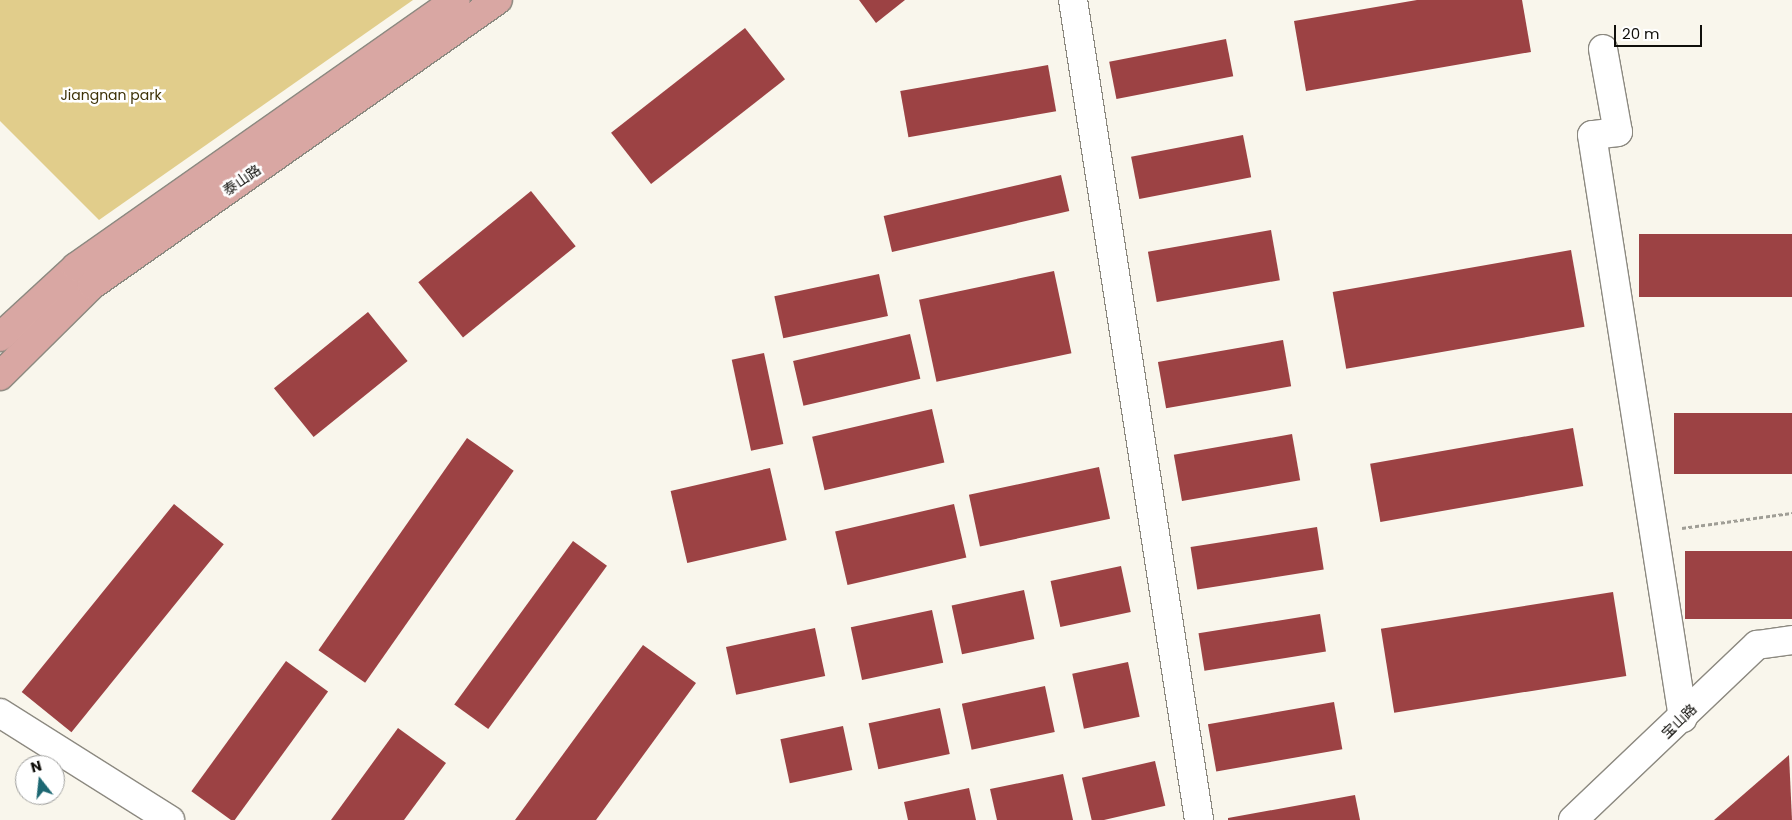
<!DOCTYPE html>
<html>
<head>
<meta charset="utf-8">
<style>
	body { margin:0 }
	#map { position:relative; width:1792px; height:820px; overflow:hidden; background:#f9f6ec; font-family:Poppins,"Noto Sans SC",sans-serif }
	div>[style] { position:absolute }
	[style*='--x'] { left:calc(var(--x)*1px); top:calc(var(--y)*1px); width:calc(var(--w)*1px); rotate:calc(var(--a)*1deg) }
	.green>* { inset:0; background:#e1cd8b }
	.building>* { inset:0; background:#9c4244; transform-origin:0 0 }
	.path>* { height:3px; margin-top:-1.5px; transform-origin:0; background:repeating-linear-gradient(90deg,#a09e96 0 4px,transparent 0 6.5px) }
	.roads { filter:drop-shadow(1px 0 #8c8980) drop-shadow(-1px 0 #8c8980) drop-shadow(0 1px #8c8980) drop-shadow(0 -1px #8c8980) }
	.minor>* { height:28px; margin:-14px; padding:0 14px; transform-origin:14px; border-radius:14px; background:#fff }
	.major>* { height:28px; margin:-14px; padding:0 14px; transform-origin:14px; border-radius:14px; background:#d9a7a3 }
	span { translate:-50% -50%; white-space:nowrap; text-align:center; line-height:1.15; -webkit-text-stroke:5px #fff; paint-order:stroke }
	.park-label { font-size:14px; color:#3d3106 }
	.street-label { font-size:14px; color:#100f0b }
	.north { position:absolute; left:15px; top:755px; width:50px; height:50px; box-sizing:border-box; background:#fff; border:1px solid #9f9f9d; border-radius:50%; rotate:344deg; font-size:14px; font-weight:700; line-height:20px; text-align:center; color:#100f0b }
	.north::after { content:''; display:block; margin:auto; width:18px; height:22px; background:#1c6772; clip-path:polygon(50% 0,100% 100%,50% 72%,0 100%) }
	.scale { position:absolute; left:1614px; top:25px; width:88px; height:22px; box-sizing:border-box; border:2px solid #100f0b; border-top:0; padding-left:6px; font-size:15px; line-height:18px; white-space:nowrap; color:#100f0b; -webkit-text-stroke:4px #fff; paint-order:stroke }
</style>
</head>
<body>
<div id="map">
	<div class="green">
		<i style="clip-path:polygon(0 0,413px 0,99px 220px,0 121px)"></i>
	</div>
	<div class="building">
		<i style="clip-path:polygon(859px 0,905px 0,876px 23px)"></i>
		<i style="clip-path:polygon(1417px 0,1522px 0,1531px 52px,1306px 91px,1294px 21px)"></i>
		<i style="left:745px;top:28px;width:65px;height:170px;rotate:52deg"></i>
		<i style="left:1226px;top:39px;width:38px;height:119px;rotate:79deg"></i>
		<i style="left:1048px;top:65px;width:47px;height:150px;rotate:80deg"></i>
		<i style="left:1243px;top:135px;width:43px;height:114px;rotate:79deg"></i>
		<i style="left:1061px;top:175px;width:37px;height:182px;rotate:77deg"></i>
		<i style="left:531px;top:191px;width:71px;height:145px;rotate:51deg"></i>
		<i style="left:1271px;top:230px;width:51px;height:125px;rotate:80deg"></i>
		<i style="left:1792px;top:234px;width:63px;height:153px;rotate:90deg"></i>
		<i style="left:1571px;top:250px;width:78px;height:242px;rotate:80deg"></i>
		<i style="left:1054px;top:271px;width:84px;height:138px;rotate:78deg"></i>
		<i style="left:879px;top:274px;width:43px;height:107px;rotate:78deg"></i>
		<i style="left:368px;top:312px;width:63px;height:121px;rotate:51deg"></i>
		<i style="left:910px;top:334px;width:46px;height:120px;rotate:77deg"></i>
		<i style="left:1283px;top:340px;width:47px;height:127px;rotate:80deg"></i>
		<i style="left:764px;top:353px;width:93px;height:33px;rotate:78deg"></i>
		<i style="left:932px;top:409px;width:55px;height:123px;rotate:77deg"></i>
		<i style="left:1792px;top:413px;width:61px;height:118px;rotate:90deg"></i>
		<i style="left:1573px;top:428px;width:59px;height:206px;rotate:80deg"></i>
		<i style="left:1292px;top:434px;width:47px;height:120px;rotate:80deg"></i>
		<i style="left:467px;top:438px;width:57px;height:259px;rotate:35deg"></i>
		<i style="left:1099px;top:467px;width:53px;height:133px;rotate:78deg"></i>
		<i style="left:770px;top:468px;width:74px;height:102px;rotate:77deg"></i>
		<i style="left:174px;top:504px;width:64px;height:242px;rotate:39deg"></i>
		<i style="left:954px;top:504px;width:55px;height:122px;rotate:77deg"></i>
		<i style="left:1317px;top:527px;width:43px;height:128px;rotate:81deg"></i>
		<i style="left:573px;top:541px;width:42px;height:202px;rotate:36deg"></i>
		<i style="left:1792px;top:551px;width:68px;height:107px;rotate:90deg"></i>
		<i style="left:1121px;top:566px;width:47px;height:72px;rotate:78deg"></i>
		<i style="left:1024px;top:590px;width:50px;height:74px;rotate:78deg"></i>
		<i style="left:1613px;top:592px;width:85px;height:235px;rotate:81deg"></i>
		<i style="left:932px;top:610px;width:54px;height:83px;rotate:78deg"></i>
		<i style="left:1320px;top:614px;width:38px;height:123px;rotate:81deg"></i>
		<i style="left:815px;top:628px;width:49px;height:91px;rotate:78deg"></i>
		<i style="clip-path:polygon(643px 645px,696px 683px,596px 820px,515px 820px)"></i>
		<i style="left:286px;top:661px;width:52px;height:161px;rotate:36deg"></i>
		<i style="left:1128px;top:662px;width:56px;height:57px;rotate:78deg"></i>
		<i style="left:1045px;top:686px;width:47px;height:85px;rotate:78deg"></i>
		<i style="left:1334px;top:702px;width:48px;height:128px;rotate:80deg"></i>
		<i style="left:940px;top:708px;width:47px;height:73px;rotate:78deg"></i>
		<i style="left:843px;top:726px;width:45px;height:64px;rotate:78deg"></i>
		<i style="clip-path:polygon(398px 728px,446px 763px,404px 820px,331px 820px)"></i>
		<i style="clip-path:polygon(1789px 755px,1792px 820px,1714px 820px)"></i>
		<i style="left:1155px;top:761px;width:46px;height:75px;rotate:77deg"></i>
		<i style="clip-path:polygon(1063px 774px,1073px 820px,997px 820px,990px 789px)"></i>
		<i style="clip-path:polygon(969px 788px,976px 820px,908px 820px,904px 802px)"></i>
		<i style="clip-path:polygon(1355px 795px,1360px 820px,1228px 820px,1228px 818px)"></i>
	</div>
	<div class="path">
		<i style="--x:1682;--y:528;--w:111;--a:-7.8"></i>
	</div>
	<div class="roads">
		<div class="minor">
			<i style="--x:1073;--y:0;--w:830;--a:81.26"></i>
			<i style="--x:1603;--y:49;--w:84;--a:79.8"></i>
			<i style="--x:1618;--y:132;--w:26;--a:173"></i>
			<i style="--x:1592;--y:135;--w:590;--a:81.13"></i>
			<i style="--x:0;--y:713;--w:201;--a:32.2"></i>
			<i style="--x:1573;--y:820;--w:254;--a:-43.6"></i>
			<i style="--x:1757;--y:645;--w:35;--a:-8"></i>
		</div>
		<div class="major">
			<i style="--x:0;--y:337;--w:103;--a:-42.6"></i>
			<i style="--x:76;--y:267;--w:464;--a:-35.1"></i>
			<i style="--x:0;--y:376;--w:129;--a:-44.7"></i>
			<i style="--x:92;--y:285;--w:496;--a:-35.1"></i>
		</div>
	</div>
	<div class="park-label">
		<span style="left:111px;top:95px">Jiangnan park</span>
	</div>
	<div class="street-label">
		<span style="left:242px;top:180px;rotate:-35deg">泰山路</span>
		<span style="left:1679px;top:721px;rotate:-44deg">宝山路</span>
	</div>
	<div class="north">N</div>
	<div class="scale">20 m</div>
</div>
</body>
</html>
